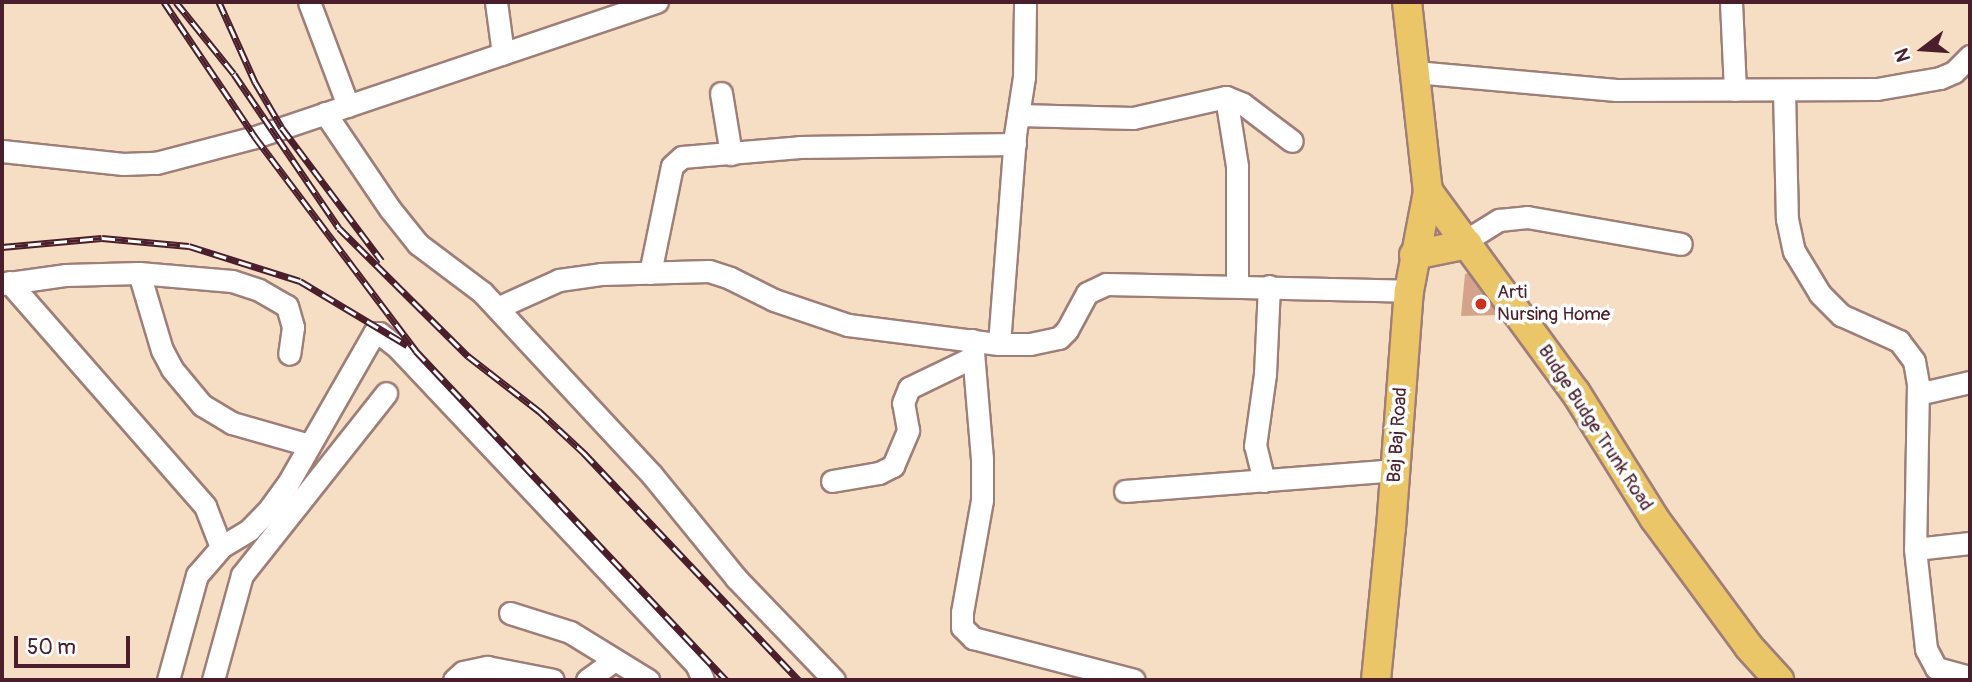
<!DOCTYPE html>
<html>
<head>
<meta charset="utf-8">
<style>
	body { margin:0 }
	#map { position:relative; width:1972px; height:682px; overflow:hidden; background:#f5dec4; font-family:Pangolin,sans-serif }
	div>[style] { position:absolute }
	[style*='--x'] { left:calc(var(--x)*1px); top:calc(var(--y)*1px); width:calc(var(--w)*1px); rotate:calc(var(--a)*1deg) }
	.building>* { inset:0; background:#d4a38b }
	.roads { filter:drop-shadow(2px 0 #a07e78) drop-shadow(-2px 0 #a07e78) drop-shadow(0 2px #a07e78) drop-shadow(0 -2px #a07e78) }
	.minor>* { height:21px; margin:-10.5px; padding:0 10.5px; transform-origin:10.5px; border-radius:10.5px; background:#fff }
	.major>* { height:28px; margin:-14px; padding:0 14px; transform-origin:14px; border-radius:14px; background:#eac669 }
	.rail>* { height:7px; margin-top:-3.5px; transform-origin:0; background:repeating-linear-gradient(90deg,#fff 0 13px,#4a1f2b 0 26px); box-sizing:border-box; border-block:2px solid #4a1f2b }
	.dots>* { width:19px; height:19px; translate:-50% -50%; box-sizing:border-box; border:4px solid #fff; border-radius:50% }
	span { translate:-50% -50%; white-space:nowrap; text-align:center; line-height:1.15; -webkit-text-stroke:7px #fff; paint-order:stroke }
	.poi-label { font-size:19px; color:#4a1f2b }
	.left { translate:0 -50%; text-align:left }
	.street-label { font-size:19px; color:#4a1f2b }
	.frame { position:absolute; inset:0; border:4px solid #4a1f2b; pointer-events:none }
	.north { position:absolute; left:1888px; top:14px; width:70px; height:70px; -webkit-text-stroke:5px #fff; paint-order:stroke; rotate:253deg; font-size:19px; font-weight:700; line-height:28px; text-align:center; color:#4a1f2b }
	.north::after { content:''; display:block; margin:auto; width:24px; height:32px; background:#4a1f2b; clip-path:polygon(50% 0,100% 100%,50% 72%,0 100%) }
	.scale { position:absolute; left:14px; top:636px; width:116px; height:32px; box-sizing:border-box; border:4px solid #4a1f2b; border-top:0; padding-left:9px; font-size:21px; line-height:24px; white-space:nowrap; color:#4a1f2b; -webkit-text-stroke:5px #fff; paint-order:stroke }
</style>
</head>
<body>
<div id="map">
	<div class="building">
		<i style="clip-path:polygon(1468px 273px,1499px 315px,1461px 316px,1465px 274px)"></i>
	</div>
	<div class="roads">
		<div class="minor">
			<i style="--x:309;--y:2;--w:111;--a:69.4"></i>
			<i style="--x:496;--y:2;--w:52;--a:82.3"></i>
			<i style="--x:1731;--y:2;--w:88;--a:87.4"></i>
			<i style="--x:1415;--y:72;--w:202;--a:5.1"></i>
			<i style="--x:1616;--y:90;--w:261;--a:-0.2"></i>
			<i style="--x:1877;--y:89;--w:64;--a:-9.9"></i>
			<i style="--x:1940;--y:78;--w:15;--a:-23"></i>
			<i style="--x:1954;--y:72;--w:23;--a:-45"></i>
			<i style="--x:1784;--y:90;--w:129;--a:88.7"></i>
			<i style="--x:1787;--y:219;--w:33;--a:78"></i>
			<i style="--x:1794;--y:251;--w:50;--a:58.8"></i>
			<i style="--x:1820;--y:294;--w:30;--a:45"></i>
			<i style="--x:1841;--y:315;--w:64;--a:24.1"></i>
			<i style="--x:1899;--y:341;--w:25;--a:53"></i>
			<i style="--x:1914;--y:361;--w:23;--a:80"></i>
			<i style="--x:1918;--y:384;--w:165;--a:91"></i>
			<i style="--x:1915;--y:549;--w:101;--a:83.7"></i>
			<i style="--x:1926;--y:649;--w:21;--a:62"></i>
			<i style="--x:1936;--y:668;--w:35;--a:15"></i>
			<i style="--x:721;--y:93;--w:62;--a:80.7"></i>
			<i style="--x:1226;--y:97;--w:70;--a:80.9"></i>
			<i style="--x:1237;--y:166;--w:120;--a:90"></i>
			<i style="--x:325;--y:113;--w:116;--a:55.9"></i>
			<i style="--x:390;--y:209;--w:45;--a:51.3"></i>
			<i style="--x:418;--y:244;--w:80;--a:36.9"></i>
			<i style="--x:482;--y:292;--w:250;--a:47.1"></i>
			<i style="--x:652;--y:475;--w:133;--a:50.8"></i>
			<i style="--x:736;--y:578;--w:141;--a:46.1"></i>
			<i style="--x:1018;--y:115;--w:115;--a:1.5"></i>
			<i style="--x:1133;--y:118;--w:95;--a:-12.7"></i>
			<i style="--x:1226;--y:97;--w:18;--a:22"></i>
			<i style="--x:1243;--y:104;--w:61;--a:37.1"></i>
			<i style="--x:2;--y:151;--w:122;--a:6.1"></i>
			<i style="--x:123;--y:164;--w:33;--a:-2"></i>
			<i style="--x:156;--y:163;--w:102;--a:-14.7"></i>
			<i style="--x:255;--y:137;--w:424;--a:-18.6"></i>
			<i style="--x:1465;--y:241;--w:40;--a:-32"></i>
			<i style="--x:1499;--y:220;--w:28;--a:-6"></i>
			<i style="--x:1527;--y:217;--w:156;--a:9.9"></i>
			<i style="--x:139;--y:273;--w:80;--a:73.4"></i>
			<i style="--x:162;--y:350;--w:21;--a:62"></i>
			<i style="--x:172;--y:369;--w:47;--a:50.2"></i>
			<i style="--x:202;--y:405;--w:35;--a:31"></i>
			<i style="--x:232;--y:423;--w:80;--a:15.9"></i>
			<i style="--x:650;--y:273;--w:109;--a:-78.4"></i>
			<i style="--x:672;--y:166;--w:13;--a:-42"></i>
			<i style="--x:682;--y:157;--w:118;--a:-4.8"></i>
			<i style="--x:800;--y:147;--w:215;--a:-0.8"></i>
			<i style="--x:9;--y:282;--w:298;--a:48.8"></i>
			<i style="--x:205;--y:506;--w:44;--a:68.7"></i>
			<i style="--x:2;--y:284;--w:65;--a:-8"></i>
			<i style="--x:66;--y:275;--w:73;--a:-1.6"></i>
			<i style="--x:139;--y:273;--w:93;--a:4.9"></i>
			<i style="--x:232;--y:281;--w:28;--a:18"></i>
			<i style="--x:259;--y:290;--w:32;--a:30"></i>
			<i style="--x:287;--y:306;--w:22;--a:74"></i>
			<i style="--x:293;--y:327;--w:27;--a:98"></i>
			<i style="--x:497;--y:308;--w:68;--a:-24.3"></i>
			<i style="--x:559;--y:280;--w:42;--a:-8.1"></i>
			<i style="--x:601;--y:274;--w:108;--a:-1.6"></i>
			<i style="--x:709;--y:271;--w:22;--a:18"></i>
			<i style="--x:730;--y:278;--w:49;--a:26.6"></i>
			<i style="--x:774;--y:300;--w:78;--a:18.7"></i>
			<i style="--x:848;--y:325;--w:152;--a:7.2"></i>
			<i style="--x:999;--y:344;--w:31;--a:0"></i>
			<i style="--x:1030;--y:344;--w:30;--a:-12"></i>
			<i style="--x:1059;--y:338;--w:11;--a:-45"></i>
			<i style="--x:1067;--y:330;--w:42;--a:-61.6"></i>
			<i style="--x:1087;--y:293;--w:21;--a:-25"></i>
			<i style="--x:1106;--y:284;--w:303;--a:1.3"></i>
			<i style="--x:972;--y:340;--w:118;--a:85.2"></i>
			<i style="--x:982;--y:458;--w:42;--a:90"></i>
			<i style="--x:982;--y:500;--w:114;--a:100.1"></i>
			<i style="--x:962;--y:612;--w:15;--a:90"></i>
			<i style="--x:962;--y:627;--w:16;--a:45"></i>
			<i style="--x:973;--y:638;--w:166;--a:14.6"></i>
			<i style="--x:999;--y:344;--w:210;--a:-85.6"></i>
			<i style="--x:1015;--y:135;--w:59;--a:-81.2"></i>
			<i style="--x:1024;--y:77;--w:75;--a:-89.2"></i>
			<i style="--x:1918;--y:394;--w:53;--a:-13"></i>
			<i style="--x:832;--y:481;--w:48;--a:-9.7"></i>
			<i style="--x:879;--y:473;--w:16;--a:-27"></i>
			<i style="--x:893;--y:466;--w:39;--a:-67"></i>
			<i style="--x:908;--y:430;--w:27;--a:-100"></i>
			<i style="--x:903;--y:403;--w:16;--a:-68"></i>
			<i style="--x:909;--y:388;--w:71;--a:-25.8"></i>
			<i style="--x:1264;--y:481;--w:36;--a:-104"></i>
			<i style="--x:1255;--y:446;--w:73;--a:-82.1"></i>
			<i style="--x:1265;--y:374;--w:88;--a:-87.4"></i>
			<i style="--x:1125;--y:491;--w:272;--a:-4.4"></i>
			<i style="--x:1915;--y:549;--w:55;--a:-6.2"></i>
			<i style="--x:510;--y:613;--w:63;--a:17.6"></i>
			<i style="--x:570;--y:632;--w:92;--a:31.6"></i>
			<i style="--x:168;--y:680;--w:109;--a:-74.6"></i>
			<i style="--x:197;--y:575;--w:37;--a:-49"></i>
			<i style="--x:221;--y:547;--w:33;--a:-31"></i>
			<i style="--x:249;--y:530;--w:30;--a:-46"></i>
			<i style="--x:270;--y:508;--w:29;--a:-54"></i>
			<i style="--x:287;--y:485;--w:175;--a:-60.2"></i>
			<i style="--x:374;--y:333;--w:5;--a:0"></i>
			<i style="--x:379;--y:333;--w:24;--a:38"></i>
			<i style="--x:398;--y:348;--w:434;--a:46.7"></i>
			<i style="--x:696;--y:664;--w:17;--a:66"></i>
			<i style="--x:213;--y:680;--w:109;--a:-74.6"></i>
			<i style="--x:242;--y:575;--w:232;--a:-51.6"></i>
			<i style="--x:454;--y:680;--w:12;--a:-42"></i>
			<i style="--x:463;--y:672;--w:25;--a:-12"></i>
			<i style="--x:487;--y:667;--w:67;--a:11.1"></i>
			<i style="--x:587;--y:680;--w:34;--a:-36"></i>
		</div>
		<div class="major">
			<i style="--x:1407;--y:2;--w:190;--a:83.7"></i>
			<i style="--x:1428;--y:191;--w:250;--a:53.8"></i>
			<i style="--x:1576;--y:393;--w:147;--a:58"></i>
			<i style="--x:1654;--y:518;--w:160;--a:53.6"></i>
			<i style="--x:1749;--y:647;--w:45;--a:47.7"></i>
			<i style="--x:1414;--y:255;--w:55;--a:-11.5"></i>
			<i style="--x:1376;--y:680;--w:153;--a:-84.4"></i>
			<i style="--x:1391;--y:528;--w:238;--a:-85.7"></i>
			<i style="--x:1409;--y:291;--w:102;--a:-79.2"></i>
		</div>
	</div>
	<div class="rail">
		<i style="--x:164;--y:2;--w:163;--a:56"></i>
		<i style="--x:255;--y:137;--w:268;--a:53"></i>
		<i style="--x:416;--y:351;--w:452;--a:46.7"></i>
		<i style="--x:176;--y:2;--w:92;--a:51.1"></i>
		<i style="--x:234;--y:74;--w:186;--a:55.7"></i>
		<i style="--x:339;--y:228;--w:182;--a:44.8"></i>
		<i style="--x:468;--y:356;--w:90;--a:37.8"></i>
		<i style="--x:539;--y:411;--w:62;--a:43"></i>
		<i style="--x:584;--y:453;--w:313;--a:46.6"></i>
		<i style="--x:219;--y:2;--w:88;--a:65.8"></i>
		<i style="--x:255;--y:82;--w:53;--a:59.6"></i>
		<i style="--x:282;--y:128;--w:166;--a:53.1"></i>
		<i style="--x:2;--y:247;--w:100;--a:-5.1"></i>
		<i style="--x:102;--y:238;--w:87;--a:5.3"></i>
		<i style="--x:189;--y:246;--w:116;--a:17.5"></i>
		<i style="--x:300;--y:281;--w:125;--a:30.9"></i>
	</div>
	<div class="dots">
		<i style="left:1481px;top:304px;background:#c8321e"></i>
	</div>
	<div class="poi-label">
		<span class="left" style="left:1497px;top:304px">Arti<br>Nursing Home</span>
	</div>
	<div class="street-label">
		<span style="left:1595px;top:428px;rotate:57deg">Budge Budge Trunk Road</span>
		<span style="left:1398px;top:435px;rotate:-86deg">Baj Baj Road</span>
	</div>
	<div class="frame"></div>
	<div class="north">N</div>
	<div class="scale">50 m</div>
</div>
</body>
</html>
